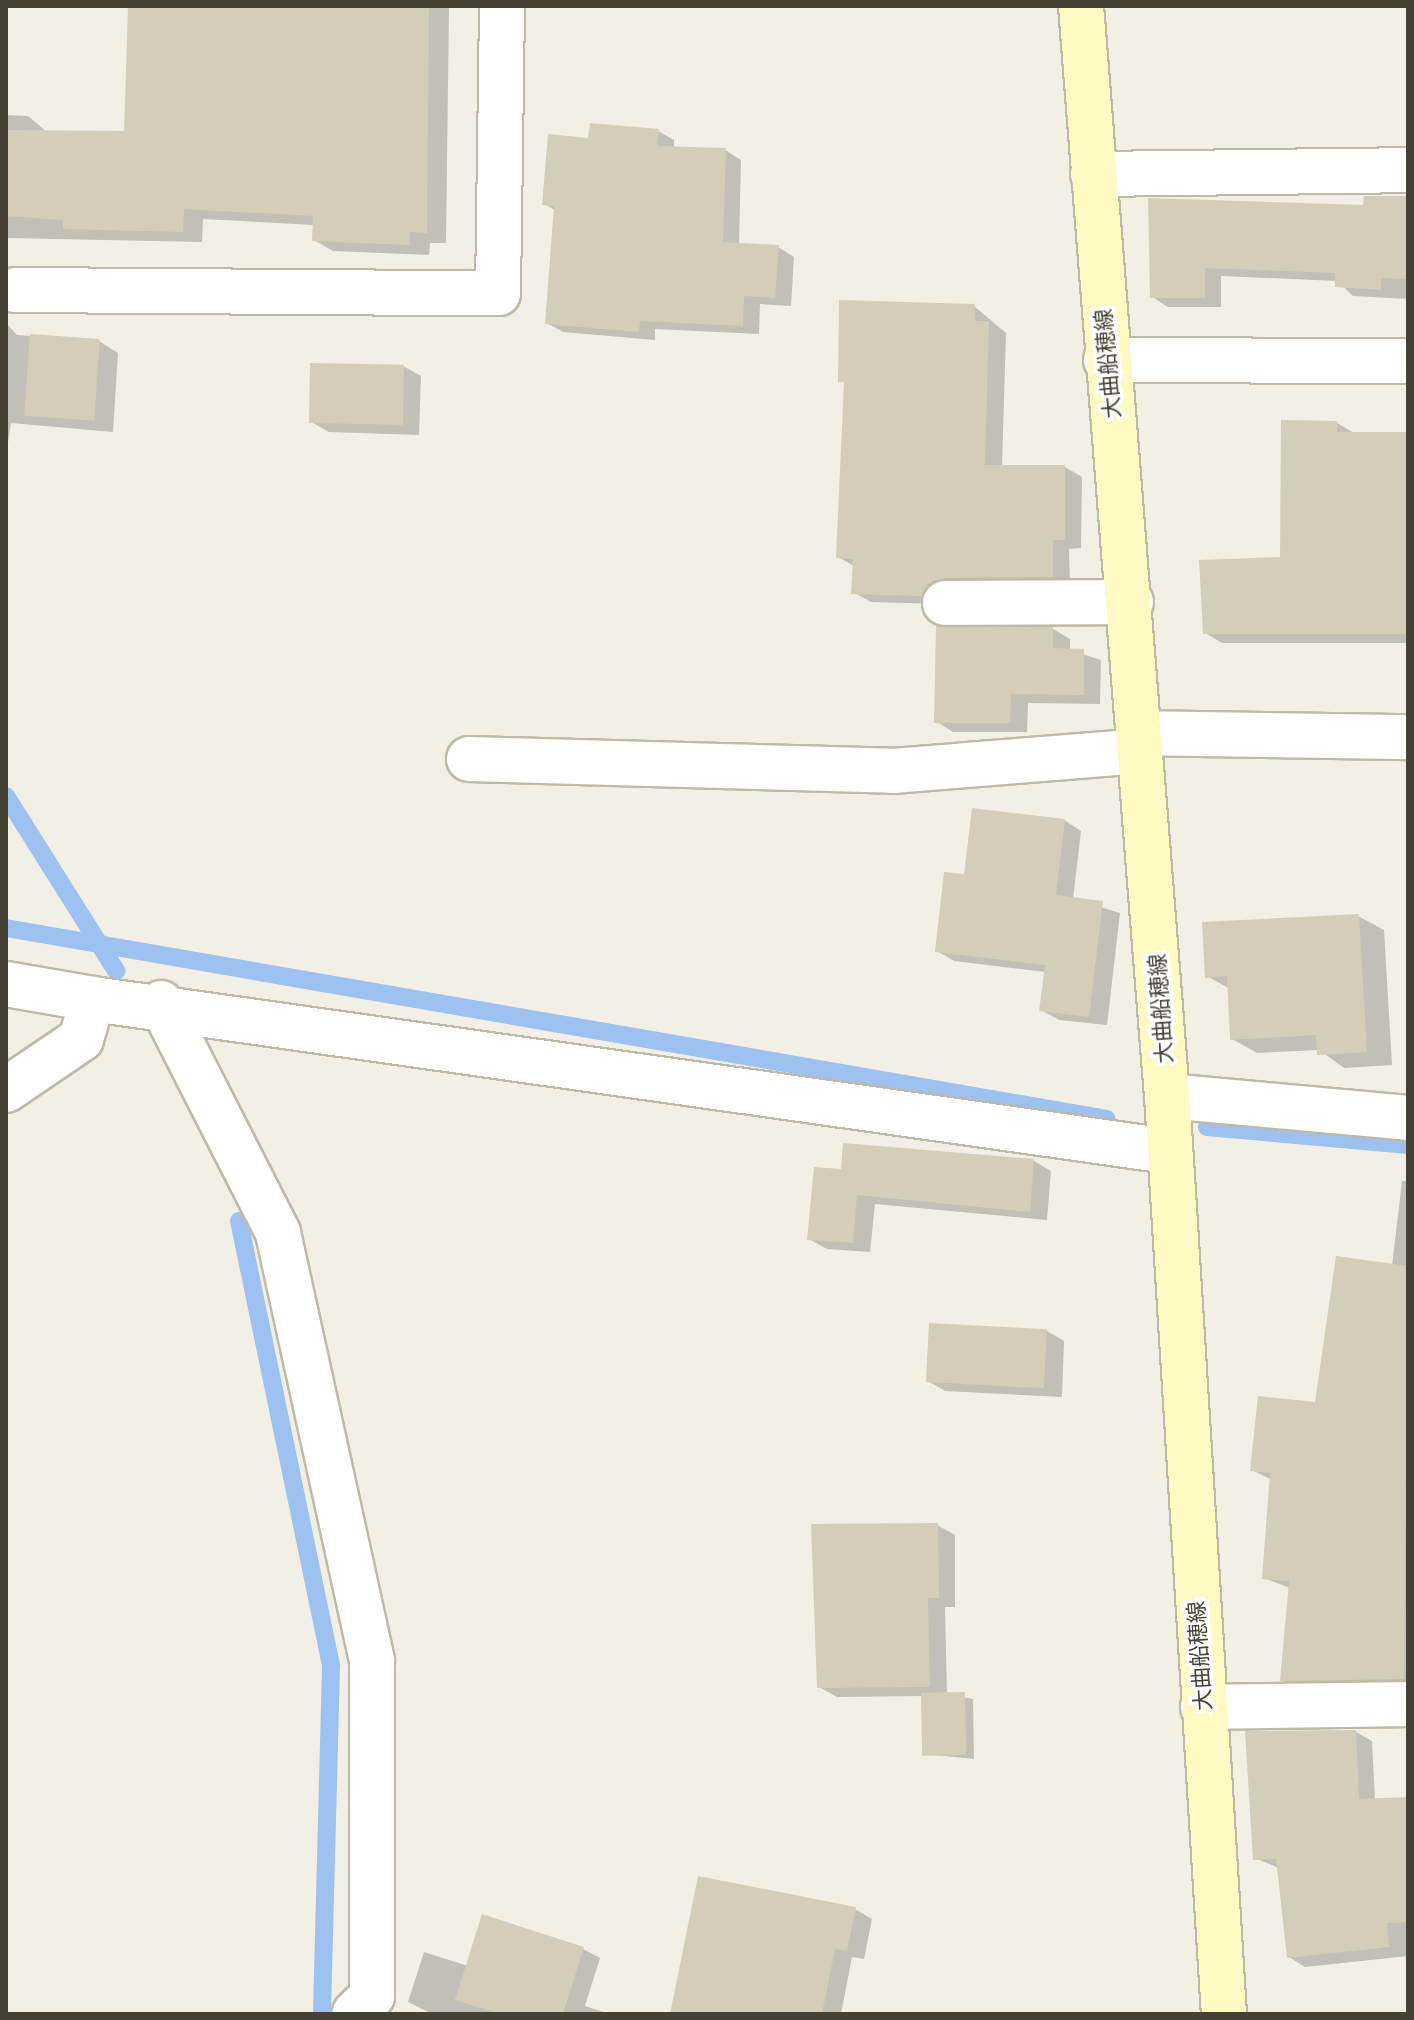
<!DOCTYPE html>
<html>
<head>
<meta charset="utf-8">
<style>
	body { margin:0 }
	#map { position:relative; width:1414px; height:2020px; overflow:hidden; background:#f2f0e4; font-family:Ubuntu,"Noto Sans JP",sans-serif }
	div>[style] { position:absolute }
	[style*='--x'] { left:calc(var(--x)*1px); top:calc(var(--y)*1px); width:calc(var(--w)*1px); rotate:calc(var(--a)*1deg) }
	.shadow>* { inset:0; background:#0003 }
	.stream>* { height:18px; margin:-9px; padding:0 9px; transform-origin:9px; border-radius:9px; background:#9dc2f2 }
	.building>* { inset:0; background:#d4ceb9; transform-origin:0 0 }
	.roads { filter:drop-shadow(2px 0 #bebaa6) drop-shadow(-2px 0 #bebaa6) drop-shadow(0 2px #bebaa6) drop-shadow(0 -2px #bebaa6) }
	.street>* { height:44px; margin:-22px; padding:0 22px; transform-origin:22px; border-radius:22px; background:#fff }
	.secondary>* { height:44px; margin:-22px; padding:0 22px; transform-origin:22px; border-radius:22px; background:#fffac1 }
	span { translate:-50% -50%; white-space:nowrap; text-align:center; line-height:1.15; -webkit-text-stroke:7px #fff; paint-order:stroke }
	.street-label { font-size:22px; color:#454134 }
	.frame { position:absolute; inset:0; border:8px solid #454134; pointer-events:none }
</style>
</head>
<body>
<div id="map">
	<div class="shadow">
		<i style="clip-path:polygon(130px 6px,449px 6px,446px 243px,430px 243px,429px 255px,333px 251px,314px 240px,314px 225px,203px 219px,202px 242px,6px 238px,6px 115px,28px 116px,47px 132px,126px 133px)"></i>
		<i style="clip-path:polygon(658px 131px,674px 140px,674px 148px,725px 150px,741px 160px,739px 245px,778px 247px,794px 257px,791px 306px,760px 304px,759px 334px,655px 329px,655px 340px,563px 332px,547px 323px,555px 210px,544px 204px,590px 140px)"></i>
		<i style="clip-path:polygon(1408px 197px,1408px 299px,1353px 296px,1337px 281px,1221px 276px,1221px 307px,1168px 307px,1152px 297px,1150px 200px,1365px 207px)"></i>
		<i style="clip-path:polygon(974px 306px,1006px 333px,1002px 467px,1065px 467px,1082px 477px,1081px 548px,1069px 549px,1070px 586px,940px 604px,871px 602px,853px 592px,854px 566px,838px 557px,846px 384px,840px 380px)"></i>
		<i style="clip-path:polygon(6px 323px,17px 335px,99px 341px,118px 353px,113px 432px,11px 423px,6px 455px)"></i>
		<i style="clip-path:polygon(403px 366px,421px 376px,419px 435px,329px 432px,311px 422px)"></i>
		<i style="clip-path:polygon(1337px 423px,1354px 433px,1408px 434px,1408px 643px,1222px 643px,1205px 633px,1282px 559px)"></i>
		<i style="clip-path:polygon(1053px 629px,1070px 639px,1070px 650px,1101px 660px,1100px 704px,1028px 703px,1027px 732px,953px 732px,937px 722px)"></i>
		<i style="clip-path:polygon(1064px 820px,1081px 831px,1073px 899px,1120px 913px,1107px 1025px,1059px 1020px,1041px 1010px,1046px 972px,954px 961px,937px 951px,966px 876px)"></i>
		<i style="clip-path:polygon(1358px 916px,1384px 930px,1392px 1065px,1344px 1068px,1319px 1050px,1257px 1053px,1232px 1039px,1230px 989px,1207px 976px)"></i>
		<i style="clip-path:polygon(845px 1145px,1034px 1161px,1051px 1171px,1047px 1220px,875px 1204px,870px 1252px,827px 1249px,809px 1239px,843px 1171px)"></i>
		<i style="clip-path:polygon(1402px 1181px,1408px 1181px,1408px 1688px,1299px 1689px,1282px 1680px,1290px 1588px,1264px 1578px,1272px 1480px,1252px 1470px,1316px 1404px,1392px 1266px)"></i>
		<i style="clip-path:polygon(1047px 1331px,1064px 1341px,1062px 1397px,945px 1391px,928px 1381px)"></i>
		<i style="clip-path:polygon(937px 1525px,955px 1535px,955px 1607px,945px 1607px,947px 1694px,973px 1699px,974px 1759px,924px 1754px,923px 1696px,837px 1697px,819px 1687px)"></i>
		<i style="clip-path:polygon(1356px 1732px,1372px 1741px,1375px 1800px,1408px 1799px,1408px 1956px,1305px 1967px,1289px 1957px,1279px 1868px,1255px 1858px)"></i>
		<i style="clip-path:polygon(855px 1909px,872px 1919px,864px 1959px,852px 1957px,841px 2014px,672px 2014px)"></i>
		<i style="clip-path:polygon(583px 1949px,600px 1958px,585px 2006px,609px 2014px,432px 2014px,408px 2002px,424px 1952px,468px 1966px)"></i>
	</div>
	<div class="stream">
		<i style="--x:6;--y:796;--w:207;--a:57.8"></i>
		<i style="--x:6;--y:928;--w:1117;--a:9.84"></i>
		<i style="--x:1207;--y:1127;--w:202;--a:5.1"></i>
		<i style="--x:239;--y:1221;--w:455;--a:78.3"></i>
		<i style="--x:331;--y:1667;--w:347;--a:91.5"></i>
	</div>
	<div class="building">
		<i style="clip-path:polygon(128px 6px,429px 6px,427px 233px,410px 232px,410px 245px,312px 241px,313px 216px,184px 209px,183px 232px,63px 229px,63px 220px,6px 216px,6px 130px,124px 131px)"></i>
		<i style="clip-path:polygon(590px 123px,659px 129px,657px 146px,726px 148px,723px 242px,779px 245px,775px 298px,744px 296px,743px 326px,640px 321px,639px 332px,545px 324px,554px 206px,542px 205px,548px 134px,588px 138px)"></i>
		<i style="clip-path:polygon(1364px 196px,1408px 196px,1408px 279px,1381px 278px,1381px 290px,1335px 287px,1335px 273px,1205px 268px,1205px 298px,1150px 298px,1148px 198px,1363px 205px)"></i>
		<i style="clip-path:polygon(839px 300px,975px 304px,975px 321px,989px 321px,985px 465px,1065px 465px,1065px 540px,1053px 540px,1053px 577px,945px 578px,922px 596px,851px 594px,853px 559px,836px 558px,844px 382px,838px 382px)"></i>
		<i style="left:30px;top:334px;width:70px;height:82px;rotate:4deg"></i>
		<i style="left:310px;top:363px;width:94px;height:60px;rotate:1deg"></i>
		<i style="clip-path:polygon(1281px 420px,1337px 421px,1337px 432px,1408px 432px,1408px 634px,1203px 634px,1199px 560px,1280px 557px)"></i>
		<i style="clip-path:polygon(936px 626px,1053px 627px,1053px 648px,1084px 649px,1084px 695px,1011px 694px,1010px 723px,934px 723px)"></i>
		<i style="clip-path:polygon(972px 808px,1065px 819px,1056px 895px,1103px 901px,1089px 1017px,1039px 1011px,1045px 965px,935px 952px,944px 872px,964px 874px)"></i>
		<i style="clip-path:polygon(1359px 914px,1367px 1052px,1317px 1055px,1316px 1035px,1230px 1040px,1227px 976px,1205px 978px,1202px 922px)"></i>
		<i style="clip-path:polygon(843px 1143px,1034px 1159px,1030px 1212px,857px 1195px,853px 1243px,807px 1240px,814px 1167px,841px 1169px)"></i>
		<i style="clip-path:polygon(1336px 1256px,1408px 1266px,1404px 1679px,1280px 1681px,1289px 1581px,1262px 1579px,1270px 1473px,1250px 1471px,1258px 1396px,1315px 1402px)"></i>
		<i style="left:929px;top:1323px;width:118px;height:59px;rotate:3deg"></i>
		<i style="clip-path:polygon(938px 1523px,939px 1598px,928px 1598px,930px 1687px,817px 1688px,811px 1524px)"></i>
		<i style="left:965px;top:1692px;width:63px;height:44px;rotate:89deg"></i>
		<i style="clip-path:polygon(1356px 1730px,1359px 1799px,1408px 1797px,1408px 1922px,1387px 1923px,1389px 1947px,1287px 1958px,1276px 1859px,1253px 1860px,1245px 1731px)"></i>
		<i style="clip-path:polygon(698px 1876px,856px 1907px,847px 1951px,835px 1949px,822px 2014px,670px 2014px)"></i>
		<i style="clip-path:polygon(482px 1914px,584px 1947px,563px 2014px,500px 2014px,455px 2000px)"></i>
	</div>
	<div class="roads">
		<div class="street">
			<i style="--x:1093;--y:174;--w:315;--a:-0.7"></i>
			<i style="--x:15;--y:290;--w:483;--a:0.4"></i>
			<i style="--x:498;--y:293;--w:287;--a:-89.2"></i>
			<i style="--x:1106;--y:360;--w:302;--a:0.2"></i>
			<i style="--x:945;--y:603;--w:186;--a:-0.3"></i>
			<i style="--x:1139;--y:733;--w:269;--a:0.9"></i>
			<i style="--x:469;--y:759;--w:424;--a:1.6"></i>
			<i style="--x:893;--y:771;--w:248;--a:-4.6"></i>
			<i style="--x:6;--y:984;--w:88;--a:9.8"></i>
			<i style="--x:161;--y:1003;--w:258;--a:63"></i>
			<i style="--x:278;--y:1233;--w:438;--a:77.6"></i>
			<i style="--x:372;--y:1661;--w:335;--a:90"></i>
			<i style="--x:372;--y:1996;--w:25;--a:135"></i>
			<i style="--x:6;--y:1090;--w:91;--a:-34.2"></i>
			<i style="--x:81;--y:1039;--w:42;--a:-73.3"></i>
			<i style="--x:93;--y:999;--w:1086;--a:8.05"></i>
			<i style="--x:1167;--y:1096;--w:242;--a:5.2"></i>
			<i style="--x:1203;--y:1707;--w:205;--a:-0.8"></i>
		</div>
		<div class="secondary">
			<i style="--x:1081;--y:6;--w:1093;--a:85.49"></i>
			<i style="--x:1167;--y:1096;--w:920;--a:86.45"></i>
		</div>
	</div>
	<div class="street-label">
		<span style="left:1107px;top:364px;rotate:-95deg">大曲船穂線</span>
		<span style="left:1160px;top:1009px;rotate:-94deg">大曲船穂線</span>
		<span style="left:1199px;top:1656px;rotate:-94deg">大曲船穂線</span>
	</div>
	<div class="frame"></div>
</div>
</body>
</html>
